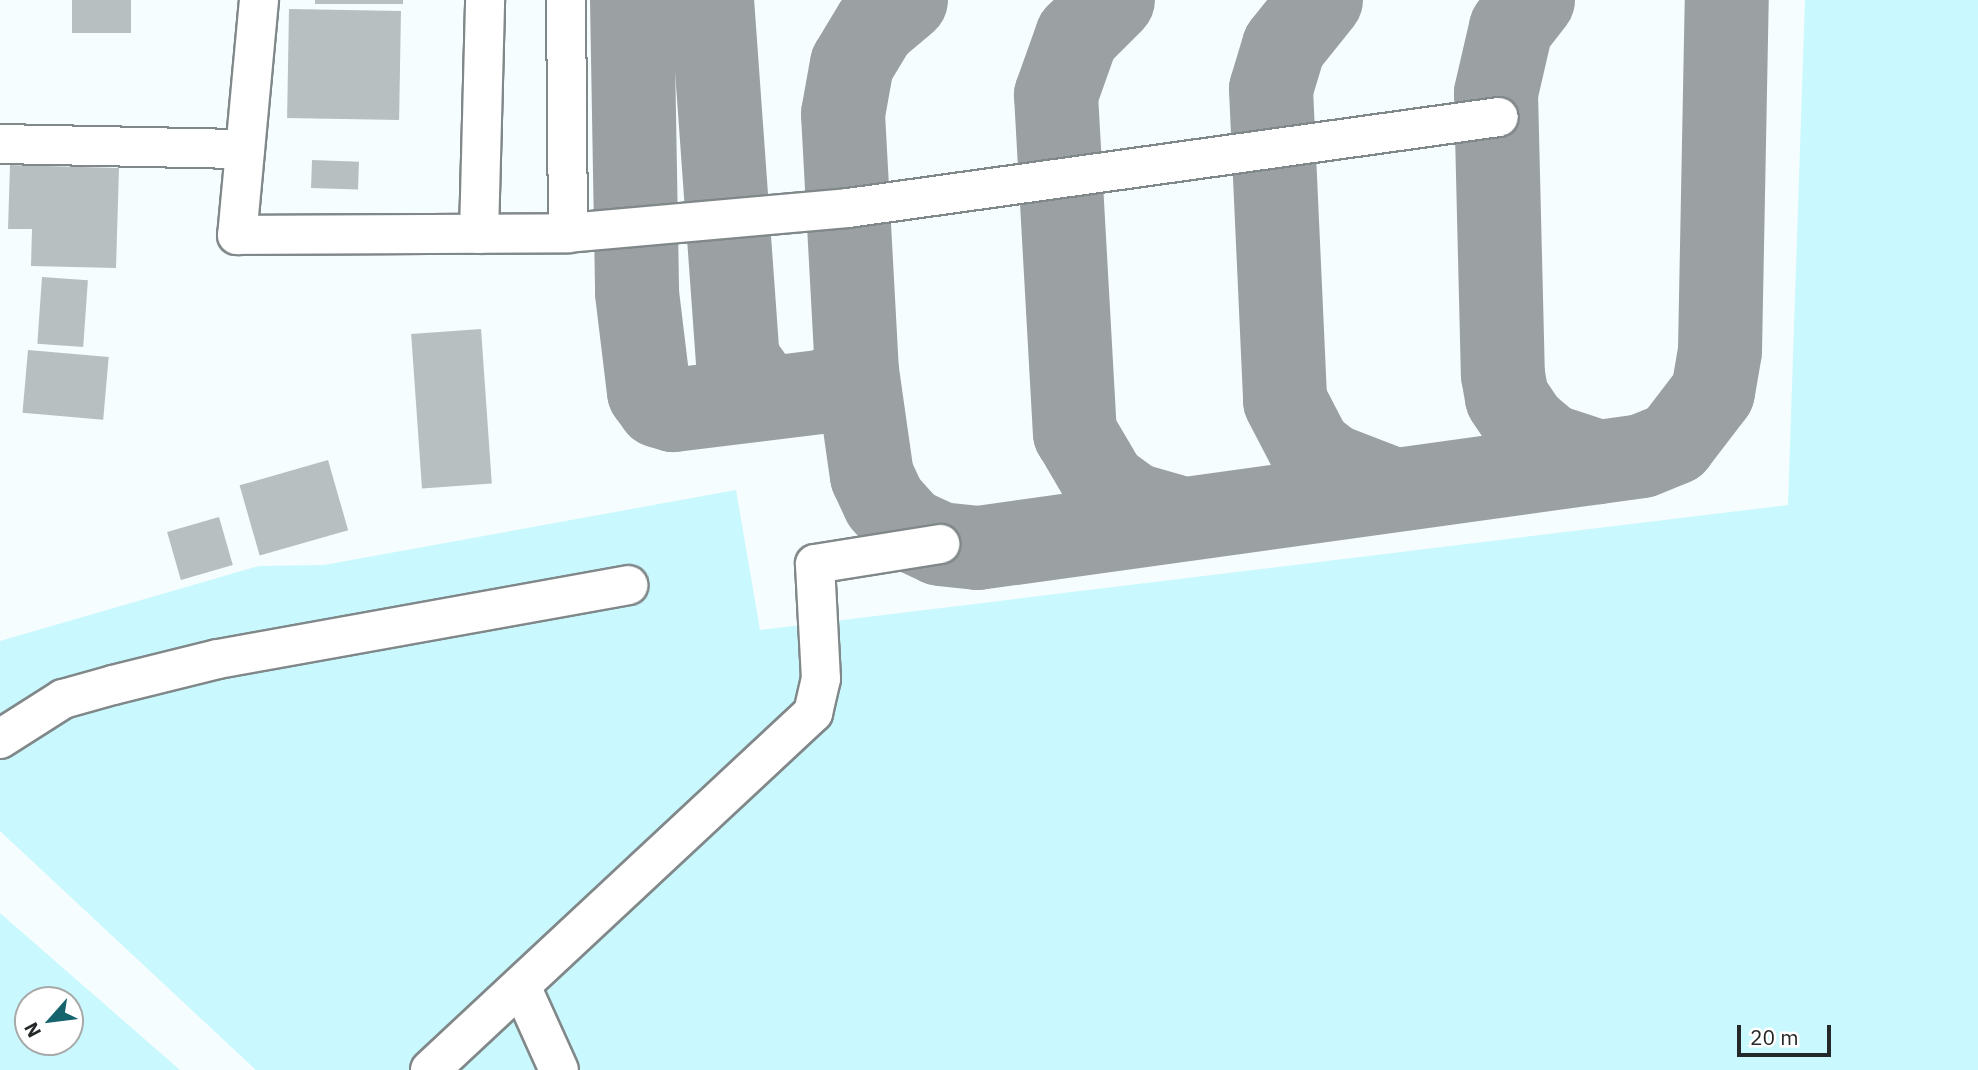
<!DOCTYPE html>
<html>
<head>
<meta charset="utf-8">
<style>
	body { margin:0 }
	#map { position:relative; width:1978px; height:1070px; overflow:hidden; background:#f5fdfe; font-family:"IBM Plex Sans",sans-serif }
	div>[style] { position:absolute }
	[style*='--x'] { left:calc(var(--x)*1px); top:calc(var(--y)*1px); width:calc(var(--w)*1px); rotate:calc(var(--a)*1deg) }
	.green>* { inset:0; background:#c9f8fe }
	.taxiway>* { height:84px; margin:-42px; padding:0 42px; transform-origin:42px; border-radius:42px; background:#9ba1a2 }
	.building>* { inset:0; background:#b8bfc0; transform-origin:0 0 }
	.roads { filter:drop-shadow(2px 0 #818889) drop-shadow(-2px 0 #818889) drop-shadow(0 2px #818889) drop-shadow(0 -2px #818889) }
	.minor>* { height:38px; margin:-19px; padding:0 19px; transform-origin:19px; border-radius:19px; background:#fff }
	span { translate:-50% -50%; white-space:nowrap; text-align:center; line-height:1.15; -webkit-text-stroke:6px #fff; paint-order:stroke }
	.north { position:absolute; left:14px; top:986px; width:70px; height:70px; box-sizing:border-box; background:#fff; border:2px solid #a8a9a9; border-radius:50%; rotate:242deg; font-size:19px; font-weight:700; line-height:28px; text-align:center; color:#252829 }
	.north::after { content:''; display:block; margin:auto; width:24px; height:32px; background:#15636c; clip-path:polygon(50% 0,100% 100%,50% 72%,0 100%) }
	.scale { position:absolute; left:1737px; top:1025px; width:94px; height:32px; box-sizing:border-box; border:4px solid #252829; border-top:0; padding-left:9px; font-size:21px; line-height:24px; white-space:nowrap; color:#252829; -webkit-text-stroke:5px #fff; paint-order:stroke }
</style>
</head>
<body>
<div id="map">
	<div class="green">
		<i style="clip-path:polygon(1805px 0,1978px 0,1978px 1070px,256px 1070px,0 831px,0 641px,259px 566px,324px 565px,736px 490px,760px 630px,1788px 505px)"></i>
		<i style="clip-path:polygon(evenodd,0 913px,180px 1070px,0 1070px,0 913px,70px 1000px,70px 1042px,28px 1042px,28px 1000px,70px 1000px)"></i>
	</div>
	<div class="taxiway">
		<i style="--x:632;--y:0;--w:293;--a:89"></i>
		<i style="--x:637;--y:293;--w:100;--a:83.1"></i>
		<i style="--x:649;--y:392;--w:17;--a:54"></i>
		<i style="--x:659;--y:406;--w:15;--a:16"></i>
		<i style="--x:673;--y:410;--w:156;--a:-7"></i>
		<i style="--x:828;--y:391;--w:35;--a:-35"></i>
		<i style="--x:712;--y:0;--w:361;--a:85.9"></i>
		<i style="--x:738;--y:360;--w:47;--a:54.6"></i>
		<i style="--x:906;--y:0;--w:40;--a:140"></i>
		<i style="--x:875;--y:26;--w:44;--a:121.2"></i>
		<i style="--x:852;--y:64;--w:51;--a:100.2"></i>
		<i style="--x:843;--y:114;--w:257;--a:86.9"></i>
		<i style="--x:857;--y:371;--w:106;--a:81.9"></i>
		<i style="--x:872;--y:476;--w:29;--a:65"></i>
		<i style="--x:884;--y:502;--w:36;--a:48"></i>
		<i style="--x:908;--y:529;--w:35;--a:25"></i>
		<i style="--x:940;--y:544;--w:38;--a:6"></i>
		<i style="--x:978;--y:548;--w:670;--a:-7.89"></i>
		<i style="--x:1642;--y:456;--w:35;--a:-22"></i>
		<i style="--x:1674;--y:443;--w:64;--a:-52.6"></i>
		<i style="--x:1713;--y:392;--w:42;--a:-80.3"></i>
		<i style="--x:1720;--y:351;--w:351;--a:-88.9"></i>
		<i style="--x:1113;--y:0;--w:51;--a:135"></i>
		<i style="--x:1077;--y:36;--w:63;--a:109.6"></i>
		<i style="--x:1056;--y:95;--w:339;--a:86.8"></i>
		<i style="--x:1075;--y:433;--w:59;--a:59.5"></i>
		<i style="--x:1105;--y:484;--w:36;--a:36"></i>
		<i style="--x:1134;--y:505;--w:41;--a:15.8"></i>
		<i style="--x:1321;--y:0;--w:59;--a:128.8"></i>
		<i style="--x:1284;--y:46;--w:45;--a:106.8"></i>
		<i style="--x:1271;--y:89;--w:312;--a:87.4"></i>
		<i style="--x:1285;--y:401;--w:54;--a:62.5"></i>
		<i style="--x:1310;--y:449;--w:28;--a:38"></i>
		<i style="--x:1332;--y:466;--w:61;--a:21.1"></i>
		<i style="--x:1533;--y:0;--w:36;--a:128"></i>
		<i style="--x:1511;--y:28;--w:67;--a:103"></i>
		<i style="--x:1496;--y:93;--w:282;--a:88.6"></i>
		<i style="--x:1503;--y:375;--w:23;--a:80"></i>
		<i style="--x:1507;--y:398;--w:34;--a:56"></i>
		<i style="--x:1526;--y:426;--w:31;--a:40"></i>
		<i style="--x:1550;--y:446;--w:52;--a:18.1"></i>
	</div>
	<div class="building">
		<i style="left:72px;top:0;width:59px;height:33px"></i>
		<i style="left:315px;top:0;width:88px;height:4px"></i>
		<i style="left:289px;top:9px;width:112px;height:109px;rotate:1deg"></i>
		<i style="left:312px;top:160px;width:47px;height:28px;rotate:2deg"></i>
		<i style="clip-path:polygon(10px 165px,119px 168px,116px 268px,31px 266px,32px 229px,8px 229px)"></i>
		<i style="left:42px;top:277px;width:46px;height:67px;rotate:4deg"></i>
		<i style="left:481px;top:329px;width:155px;height:70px;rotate:86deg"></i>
		<i style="left:28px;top:350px;width:81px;height:63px;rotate:5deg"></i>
		<i style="left:328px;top:460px;width:73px;height:92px;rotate:74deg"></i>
		<i style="left:219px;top:517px;width:50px;height:54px;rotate:74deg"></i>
	</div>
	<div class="roads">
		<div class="minor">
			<i style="--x:259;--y:0;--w:236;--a:95.3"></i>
			<i style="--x:237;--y:235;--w:331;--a:-0.3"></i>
			<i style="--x:566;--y:0;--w:233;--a:89.5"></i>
			<i style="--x:568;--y:233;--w:281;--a:-5.1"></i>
			<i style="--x:848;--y:208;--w:657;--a:-7.96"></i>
			<i style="--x:0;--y:144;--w:245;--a:1.2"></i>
			<i style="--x:479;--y:234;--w:234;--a:-88.5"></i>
			<i style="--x:0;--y:739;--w:75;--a:-32.4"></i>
			<i style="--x:63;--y:699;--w:52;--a:-15.6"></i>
			<i style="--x:113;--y:685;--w:108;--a:-13.9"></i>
			<i style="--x:218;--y:659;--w:417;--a:-10.2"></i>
			<i style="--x:521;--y:986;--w:92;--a:65.7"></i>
			<i style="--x:430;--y:1070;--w:524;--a:-42.99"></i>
			<i style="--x:813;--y:713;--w:35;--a:-77"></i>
			<i style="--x:821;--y:679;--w:115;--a:-93"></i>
			<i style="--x:815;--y:564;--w:127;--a:-9.1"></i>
		</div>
	</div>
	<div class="north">N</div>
	<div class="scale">20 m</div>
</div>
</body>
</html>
